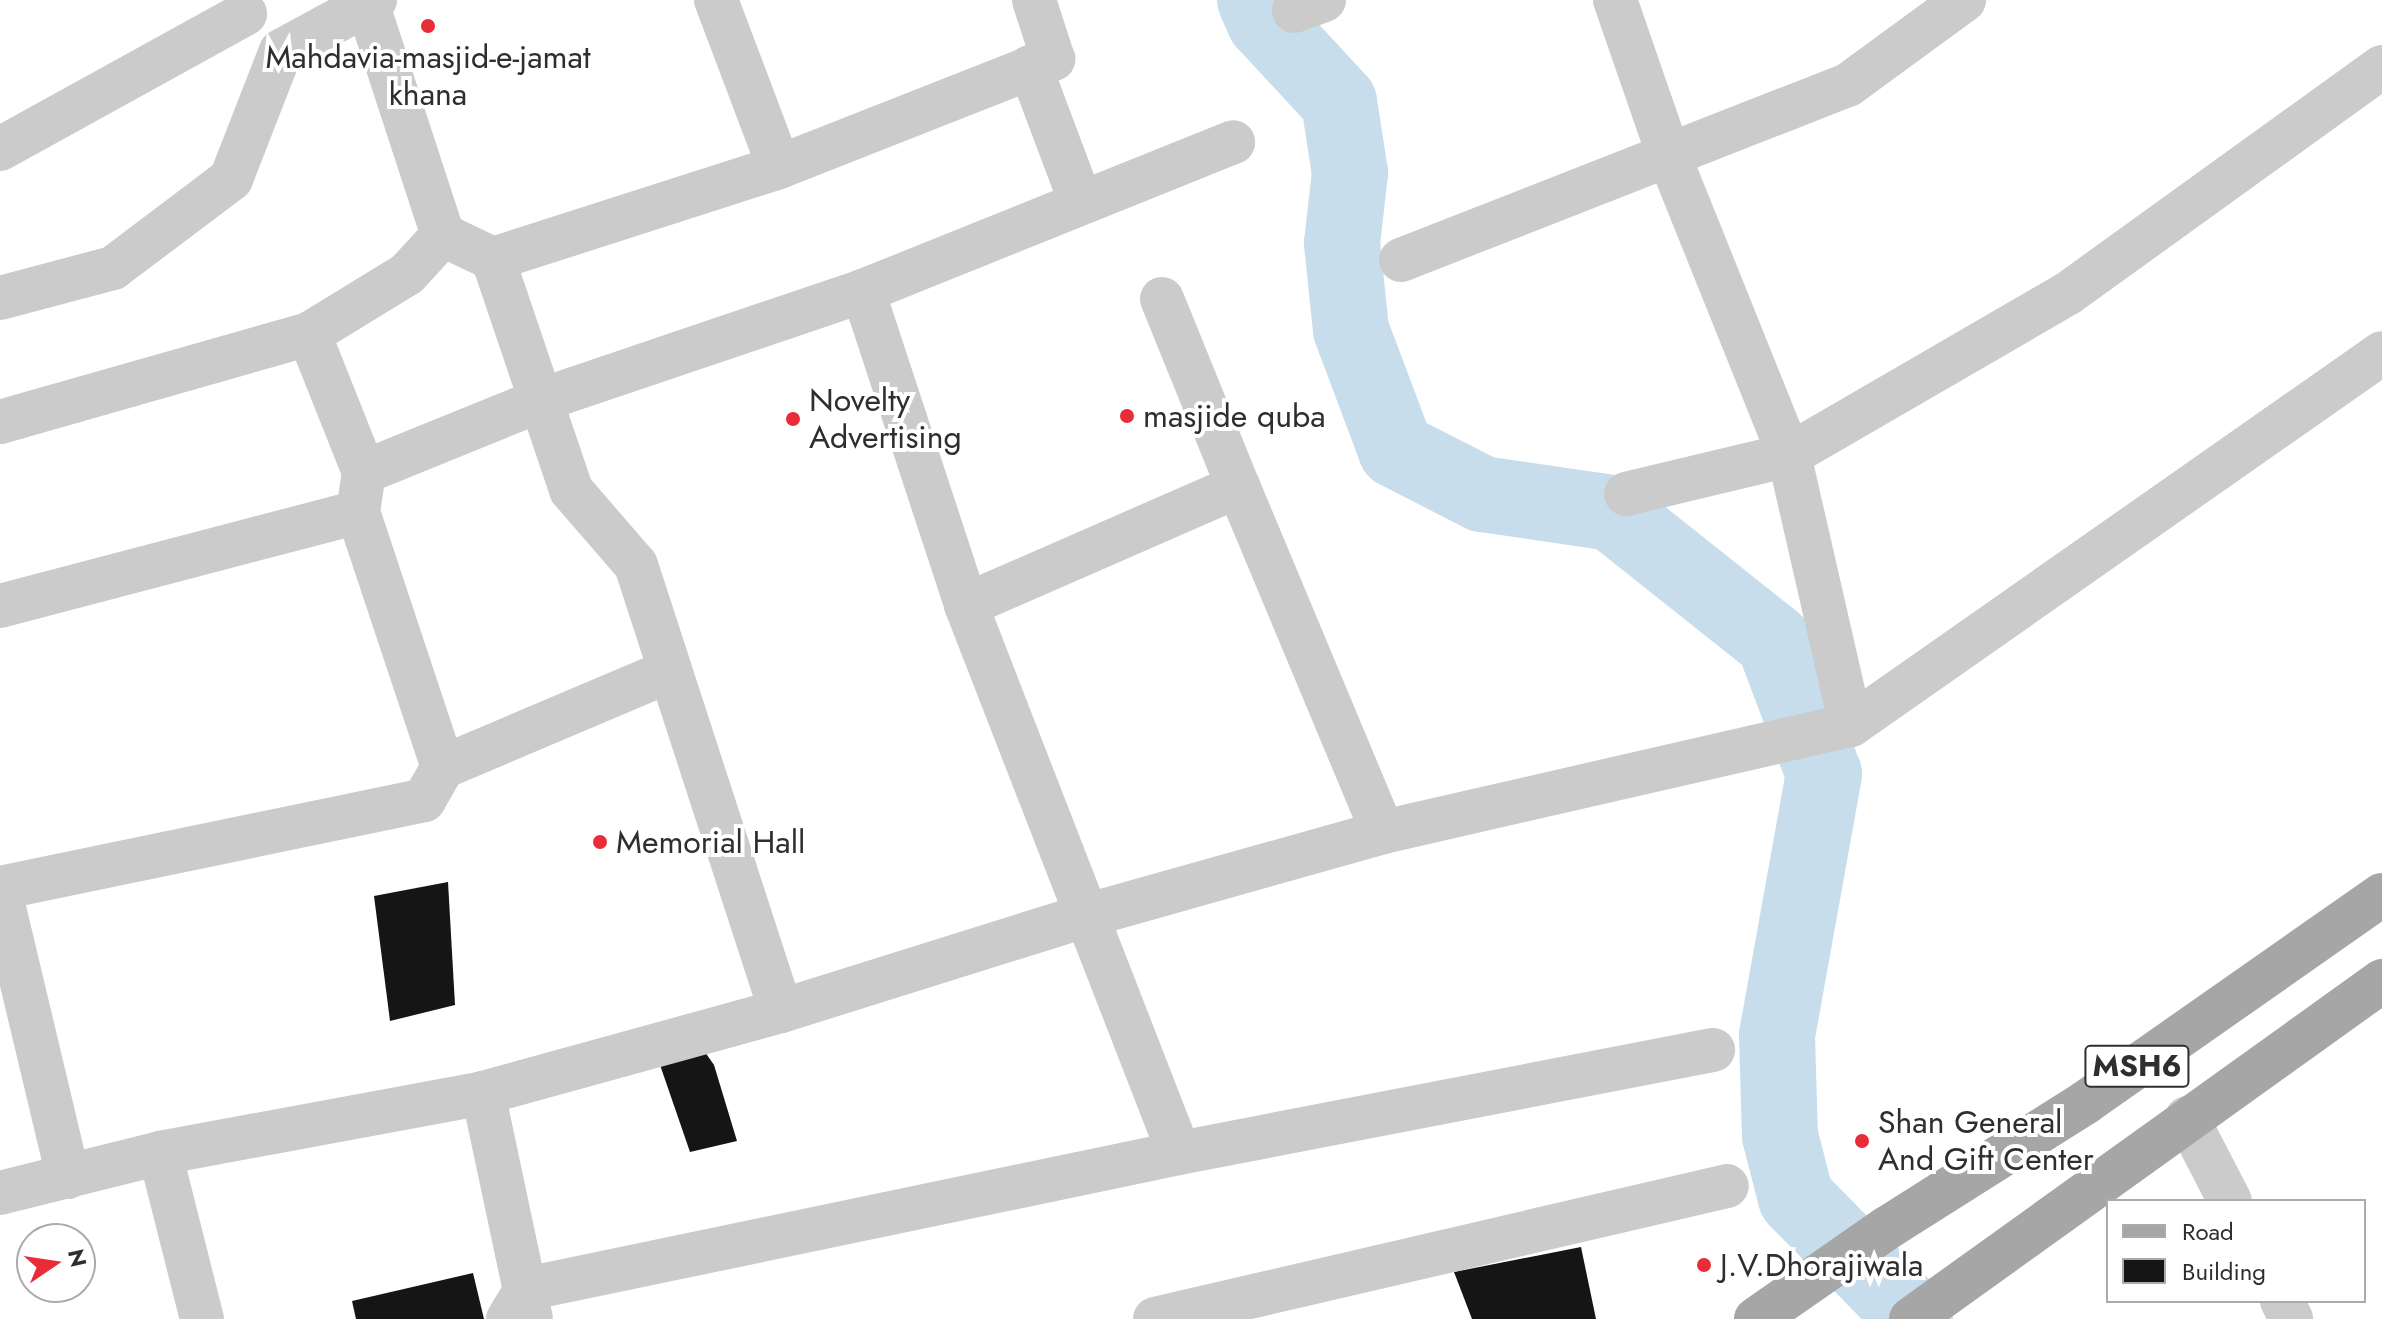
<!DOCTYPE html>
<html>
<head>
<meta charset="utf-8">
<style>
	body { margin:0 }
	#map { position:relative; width:2382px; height:1319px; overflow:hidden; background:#fff; font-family:Jost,sans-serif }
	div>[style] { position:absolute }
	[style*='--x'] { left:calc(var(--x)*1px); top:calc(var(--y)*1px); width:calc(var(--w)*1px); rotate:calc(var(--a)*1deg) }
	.river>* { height:76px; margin:-38px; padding:0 38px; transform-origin:38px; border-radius:38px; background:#c7ddec }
	.building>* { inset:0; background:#151515 }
	.minor>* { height:44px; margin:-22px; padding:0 22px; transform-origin:22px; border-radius:22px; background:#cbcbcb }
	.major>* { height:44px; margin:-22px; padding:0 22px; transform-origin:22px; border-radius:22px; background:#a6a6a6 }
	.dots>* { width:22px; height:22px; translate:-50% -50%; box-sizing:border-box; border:4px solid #fff; border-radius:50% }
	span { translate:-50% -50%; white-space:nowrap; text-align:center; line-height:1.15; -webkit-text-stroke:8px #fff; paint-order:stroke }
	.shield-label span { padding:2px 6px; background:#fff; border:2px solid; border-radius:6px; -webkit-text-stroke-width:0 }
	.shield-label { font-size:30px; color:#2e2e2e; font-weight:700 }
	.poi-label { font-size:32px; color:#2e2e2e }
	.left { translate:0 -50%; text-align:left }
	.legend { position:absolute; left:2106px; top:1199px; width:260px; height:104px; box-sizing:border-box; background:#fff; border:2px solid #ababab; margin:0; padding:10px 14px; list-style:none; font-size:24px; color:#2e2e2e }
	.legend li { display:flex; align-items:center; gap:16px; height:40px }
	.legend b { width:40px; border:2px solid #ababab }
	.north { position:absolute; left:16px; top:1223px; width:80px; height:80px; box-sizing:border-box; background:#fff; border:2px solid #ababab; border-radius:50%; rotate:77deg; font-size:22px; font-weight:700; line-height:32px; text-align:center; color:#2e2e2e }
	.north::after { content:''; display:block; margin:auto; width:28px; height:36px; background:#e82c38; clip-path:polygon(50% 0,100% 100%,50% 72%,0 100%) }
</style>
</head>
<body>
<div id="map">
	<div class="river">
		<i style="--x:1255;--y:0;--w:24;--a:66"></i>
		<i style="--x:1265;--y:22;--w:109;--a:47.2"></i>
		<i style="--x:1339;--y:102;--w:72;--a:81.2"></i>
		<i style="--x:1350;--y:173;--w:70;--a:96.5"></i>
		<i style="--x:1342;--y:243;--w:87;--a:84.1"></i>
		<i style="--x:1351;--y:330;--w:128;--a:69.4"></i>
		<i style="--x:1396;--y:450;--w:97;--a:27.1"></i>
		<i style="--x:1482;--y:494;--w:131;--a:8.3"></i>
		<i style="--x:1612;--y:513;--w:207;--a:38.5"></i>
		<i style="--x:1774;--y:642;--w:141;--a:69.3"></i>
		<i style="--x:1824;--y:774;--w:266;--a:100.2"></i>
		<i style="--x:1777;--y:1036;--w:100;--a:88.3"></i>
		<i style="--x:1780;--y:1136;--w:64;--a:75.5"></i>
		<i style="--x:1796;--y:1198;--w:170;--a:45.5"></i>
	</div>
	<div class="building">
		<i style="clip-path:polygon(448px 882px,455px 1005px,390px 1021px,374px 896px)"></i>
		<i style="clip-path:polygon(698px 1042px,714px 1065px,737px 1141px,690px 1152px,659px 1062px)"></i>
		<i style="clip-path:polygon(1581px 1247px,1596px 1319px,1472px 1319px,1454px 1272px)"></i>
		<i style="clip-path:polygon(473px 1273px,484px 1319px,356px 1319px,352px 1301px)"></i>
	</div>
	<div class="minor">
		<i style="--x:366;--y:0;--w:247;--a:71.9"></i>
		<i style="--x:443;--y:235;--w:55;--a:25.6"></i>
		<i style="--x:493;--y:259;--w:244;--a:71.3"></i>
		<i style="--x:571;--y:490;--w:99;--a:49.1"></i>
		<i style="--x:636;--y:565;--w:469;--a:72"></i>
		<i style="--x:716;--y:0;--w:178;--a:69.3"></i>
		<i style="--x:1615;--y:0;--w:165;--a:70.9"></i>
		<i style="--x:1669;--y:156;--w:322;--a:68.1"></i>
		<i style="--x:1789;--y:455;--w:277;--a:77.1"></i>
		<i style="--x:1294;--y:11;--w:32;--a:-20"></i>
		<i style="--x:1030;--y:67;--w:145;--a:69.4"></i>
		<i style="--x:0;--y:149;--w:280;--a:-28.9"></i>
		<i style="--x:493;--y:259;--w:300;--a:-17.8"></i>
		<i style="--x:779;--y:167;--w:295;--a:-21.5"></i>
		<i style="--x:1053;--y:59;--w:62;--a:-107.9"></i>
		<i style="--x:1401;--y:260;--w:480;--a:-21.4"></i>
		<i style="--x:1848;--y:85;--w:144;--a:-36.2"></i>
		<i style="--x:863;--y:291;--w:330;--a:71.8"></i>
		<i style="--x:966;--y:605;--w:588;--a:68.76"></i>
		<i style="--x:0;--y:298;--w:117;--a:-14.9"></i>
		<i style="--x:113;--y:268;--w:148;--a:-37"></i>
		<i style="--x:231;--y:179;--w:137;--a:-68.7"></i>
		<i style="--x:281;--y:51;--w:107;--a:-28.5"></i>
		<i style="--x:1162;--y:299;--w:202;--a:67.9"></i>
		<i style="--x:309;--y:334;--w:149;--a:68.3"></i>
		<i style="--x:0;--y:422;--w:321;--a:-15.9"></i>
		<i style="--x:309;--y:334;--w:115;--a:-31.5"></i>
		<i style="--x:407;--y:274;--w:53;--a:-47.3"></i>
		<i style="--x:1626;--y:494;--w:168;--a:-13.5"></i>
		<i style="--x:1789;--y:455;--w:321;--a:-30.1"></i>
		<i style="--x:2067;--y:294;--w:388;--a:-35.8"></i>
		<i style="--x:358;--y:512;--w:269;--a:71.6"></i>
		<i style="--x:966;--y:605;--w:297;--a:-23.6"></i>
		<i style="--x:1238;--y:486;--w:375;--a:67.3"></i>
		<i style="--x:0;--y:606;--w:370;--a:-14.7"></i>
		<i style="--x:358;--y:512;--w:40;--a:-81.5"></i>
		<i style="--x:364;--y:472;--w:191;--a:-22.1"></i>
		<i style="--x:541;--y:400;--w:340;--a:-18.7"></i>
		<i style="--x:863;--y:291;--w:399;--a:-21.9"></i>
		<i style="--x:0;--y:888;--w:433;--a:-11.7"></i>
		<i style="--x:424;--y:800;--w:38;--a:-60"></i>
		<i style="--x:443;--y:767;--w:246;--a:-23"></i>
		<i style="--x:0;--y:891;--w:294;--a:76.6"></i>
		<i style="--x:483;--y:1093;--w:230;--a:78"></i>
		<i style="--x:2187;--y:1118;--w:93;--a:62.6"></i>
		<i style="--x:160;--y:1153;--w:171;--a:75.8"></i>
		<i style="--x:0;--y:1193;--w:165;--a:-14"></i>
		<i style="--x:160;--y:1153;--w:329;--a:-10.5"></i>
		<i style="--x:483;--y:1093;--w:309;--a:-15.4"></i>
		<i style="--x:781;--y:1011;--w:318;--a:-17.4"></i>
		<i style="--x:1085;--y:916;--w:310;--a:-15.7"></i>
		<i style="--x:1383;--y:832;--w:480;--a:-12.9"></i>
		<i style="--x:1851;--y:725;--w:648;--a:-35.01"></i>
		<i style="--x:2282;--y:1301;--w:20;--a:63"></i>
		<i style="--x:508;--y:1319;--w:35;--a:-59"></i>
		<i style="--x:526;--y:1289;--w:667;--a:-11.76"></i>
		<i style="--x:1179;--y:1153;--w:544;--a:-10.92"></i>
		<i style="--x:1155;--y:1319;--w:587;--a:-13.09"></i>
	</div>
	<div class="major">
		<i style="--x:1756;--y:1319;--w:160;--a:-34.8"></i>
		<i style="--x:1887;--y:1228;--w:236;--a:-32.3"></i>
		<i style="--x:2086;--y:1102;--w:361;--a:-35"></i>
		<i style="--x:1911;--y:1319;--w:580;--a:-35.66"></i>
	</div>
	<div class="dots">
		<i style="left:428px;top:26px;background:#e82c38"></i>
		<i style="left:1127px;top:416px;background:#e82c38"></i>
		<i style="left:793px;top:419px;background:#e82c38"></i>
		<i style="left:600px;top:842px;background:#e82c38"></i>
		<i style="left:1862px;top:1141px;background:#e82c38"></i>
		<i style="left:1704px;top:1265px;background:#e82c38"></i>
	</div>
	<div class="shield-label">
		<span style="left:2137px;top:1066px">MSH6</span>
	</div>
	<div class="poi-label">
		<span style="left:428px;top:76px">Mahdavia-masjid-e-jamat<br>khana</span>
		<span class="left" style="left:809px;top:419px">Novelty<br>Advertising</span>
		<span class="left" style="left:1143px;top:416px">masjide quba</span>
		<span class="left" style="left:616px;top:842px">Memorial Hall</span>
		<span class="left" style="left:1878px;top:1141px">Shan General<br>And Gift Center</span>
		<span class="left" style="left:1720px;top:1265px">J.V.Dhorajiwala</span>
	</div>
	<ul class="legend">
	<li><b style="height:10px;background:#a6a6a6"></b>Road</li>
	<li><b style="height:22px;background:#151515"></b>Building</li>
	</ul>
	<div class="north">N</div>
</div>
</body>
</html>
